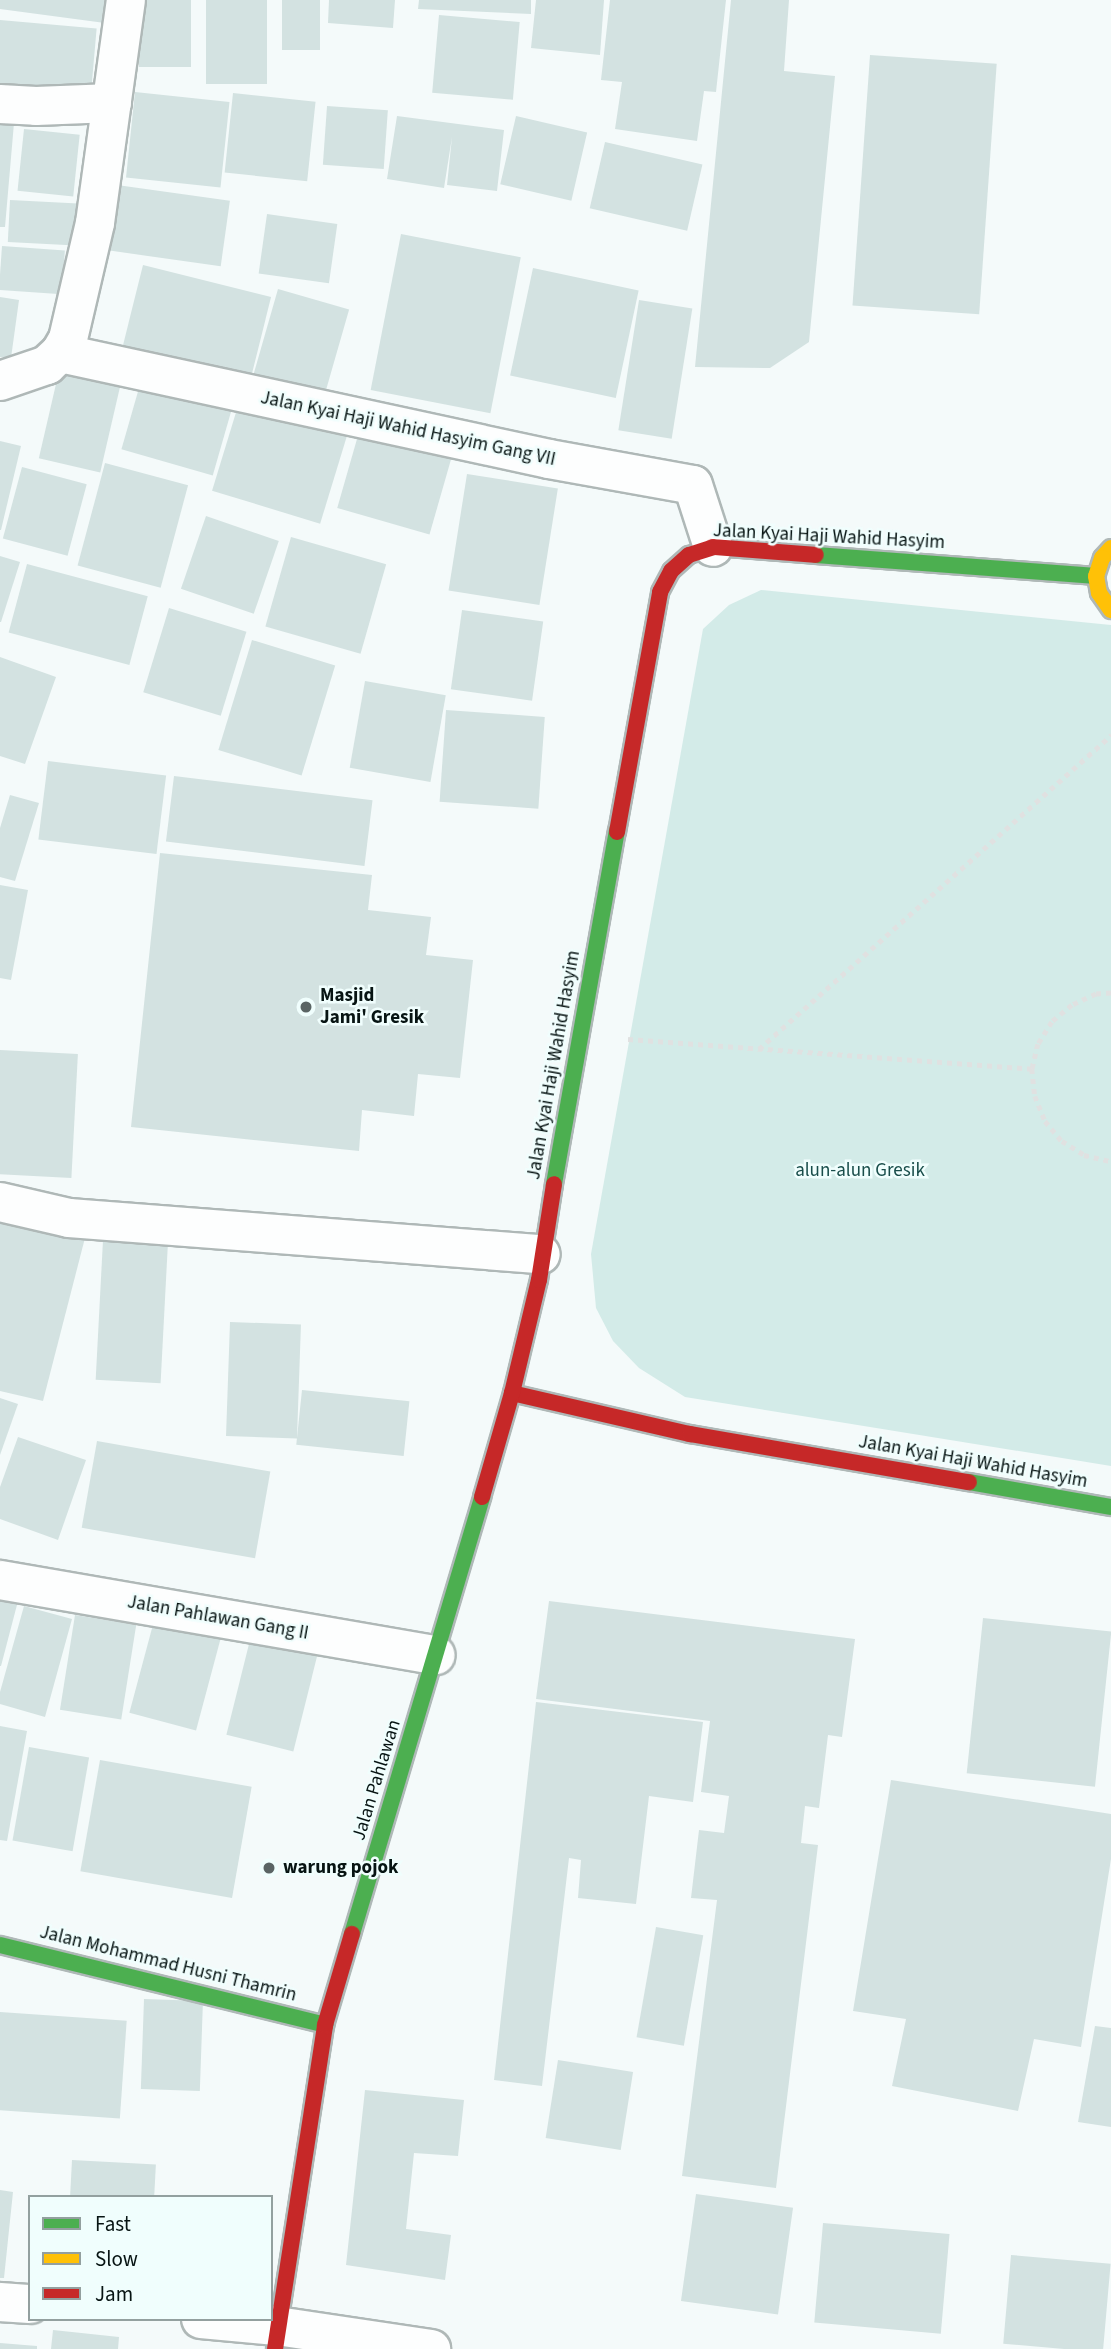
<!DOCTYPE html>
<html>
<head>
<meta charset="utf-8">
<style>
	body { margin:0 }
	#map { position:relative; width:1111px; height:2349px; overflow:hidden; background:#f4fafa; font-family:"Source Sans 3",sans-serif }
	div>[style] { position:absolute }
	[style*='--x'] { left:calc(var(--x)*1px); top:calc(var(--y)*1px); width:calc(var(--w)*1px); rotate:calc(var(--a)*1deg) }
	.green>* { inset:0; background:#d3ebe8 }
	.building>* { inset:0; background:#d3e2e1; transform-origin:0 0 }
	.path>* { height:4.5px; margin-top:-2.25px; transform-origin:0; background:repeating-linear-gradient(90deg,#e0e1e1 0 5px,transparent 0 10px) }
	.roads { filter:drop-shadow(2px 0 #afb8b7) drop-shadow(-2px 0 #afb8b7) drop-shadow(0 2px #afb8b7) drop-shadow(0 -2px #afb8b7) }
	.street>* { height:38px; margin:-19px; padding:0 19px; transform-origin:19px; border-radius:19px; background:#fdfefe }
	.fast>* { height:16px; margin:-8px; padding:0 8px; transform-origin:8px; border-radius:8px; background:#4caf50 }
	.slow>* { height:16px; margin:-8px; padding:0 8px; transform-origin:8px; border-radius:8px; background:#ffc107 }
	.jam>* { height:16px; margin:-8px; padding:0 8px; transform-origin:8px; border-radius:8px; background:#c62828 }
	.dots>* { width:19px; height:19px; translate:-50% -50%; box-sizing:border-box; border:4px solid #f0fefd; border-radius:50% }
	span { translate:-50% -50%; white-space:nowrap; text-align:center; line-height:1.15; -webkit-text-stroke:5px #f0fefd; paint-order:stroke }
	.street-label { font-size:19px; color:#071413 }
	.poi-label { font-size:19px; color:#071413; font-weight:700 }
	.left { translate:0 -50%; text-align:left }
	.park-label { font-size:19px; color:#184d4a }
	.legend { position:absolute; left:28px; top:2195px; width:245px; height:126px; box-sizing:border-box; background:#f0fefd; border:2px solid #93a09f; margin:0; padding:9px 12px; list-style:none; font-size:21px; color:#071413 }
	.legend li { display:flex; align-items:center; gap:14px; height:35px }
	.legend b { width:35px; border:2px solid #93a09f }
</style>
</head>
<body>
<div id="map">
	<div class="green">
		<i style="clip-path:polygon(761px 590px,1111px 625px,1111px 1466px,685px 1397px,639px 1368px,613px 1341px,596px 1308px,591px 1254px,703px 629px,729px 605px)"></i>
	</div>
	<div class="building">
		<i style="clip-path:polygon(0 0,108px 0,105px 23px,0 9px)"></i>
		<i style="left:139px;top:0;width:52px;height:67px"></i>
		<i style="left:206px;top:0;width:61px;height:84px"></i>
		<i style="left:282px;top:0;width:38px;height:50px"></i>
		<i style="clip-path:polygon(329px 0,395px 0,393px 28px,328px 23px)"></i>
		<i style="clip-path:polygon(419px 0,531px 0,531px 14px,418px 9px)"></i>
		<i style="clip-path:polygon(536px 0,604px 0,600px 55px,531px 48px)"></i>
		<i style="clip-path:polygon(610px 0,726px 0,716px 92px,704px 91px,697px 141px,615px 129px,622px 82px,601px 80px)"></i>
		<i style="clip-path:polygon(731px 0,789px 0,784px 71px,835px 76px,809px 342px,770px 368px,695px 367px)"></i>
		<i style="left:439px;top:15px;width:81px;height:78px;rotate:5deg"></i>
		<i style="left:0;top:20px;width:97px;height:69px;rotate:5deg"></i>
		<i style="left:870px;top:55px;width:127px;height:251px;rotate:4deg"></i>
		<i style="left:135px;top:92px;width:95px;height:86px;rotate:6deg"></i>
		<i style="left:233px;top:93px;width:83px;height:80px;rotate:6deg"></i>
		<i style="left:327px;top:106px;width:61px;height:59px;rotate:4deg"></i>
		<i style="clip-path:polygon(397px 116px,504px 130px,497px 191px,447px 185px,452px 137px,444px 188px,387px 179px)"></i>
		<i style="left:516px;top:116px;width:73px;height:70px;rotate:13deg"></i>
		<i style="clip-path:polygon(0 122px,14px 123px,5px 227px,0 227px)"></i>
		<i style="left:24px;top:129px;width:56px;height:62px;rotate:6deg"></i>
		<i style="left:605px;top:142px;width:100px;height:68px;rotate:13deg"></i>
		<i style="left:117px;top:185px;width:114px;height:66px;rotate:8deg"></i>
		<i style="left:10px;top:200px;width:68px;height:42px;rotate:3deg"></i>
		<i style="left:267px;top:214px;width:71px;height:60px;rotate:8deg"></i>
		<i style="left:401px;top:234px;width:122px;height:159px;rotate:11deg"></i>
		<i style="left:2px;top:246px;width:63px;height:44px;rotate:4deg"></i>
		<i style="left:143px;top:265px;width:132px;height:91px;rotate:14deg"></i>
		<i style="left:533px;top:268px;width:108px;height:110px;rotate:12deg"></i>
		<i style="left:278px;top:289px;width:74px;height:94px;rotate:16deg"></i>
		<i style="clip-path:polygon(0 297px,19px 300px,11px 358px,0 357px)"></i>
		<i style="left:639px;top:300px;width:54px;height:132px;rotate:9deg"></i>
		<i style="left:62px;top:358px;width:63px;height:103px;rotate:13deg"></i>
		<i style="left:141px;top:381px;width:95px;height:71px;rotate:16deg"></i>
		<i style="left:241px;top:396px;width:113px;height:99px;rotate:17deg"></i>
		<i style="left:359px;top:432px;width:96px;height:79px;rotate:16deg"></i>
		<i style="clip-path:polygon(0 441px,21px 446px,1px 530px,0 530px)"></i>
		<i style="left:105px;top:463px;width:86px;height:106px;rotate:15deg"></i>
		<i style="left:22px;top:467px;width:67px;height:74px;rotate:15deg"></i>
		<i style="left:467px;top:474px;width:92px;height:118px;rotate:9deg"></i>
		<i style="left:206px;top:516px;width:77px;height:77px;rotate:19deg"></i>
		<i style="left:291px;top:537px;width:99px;height:93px;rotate:16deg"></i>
		<i style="clip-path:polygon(0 556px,20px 562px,1px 622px,0 622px)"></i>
		<i style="left:27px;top:564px;width:125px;height:71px;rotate:15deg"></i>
		<i style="left:169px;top:608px;width:81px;height:88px;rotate:17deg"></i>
		<i style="left:462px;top:610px;width:82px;height:80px;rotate:8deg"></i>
		<i style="left:252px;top:640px;width:87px;height:115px;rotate:17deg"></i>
		<i style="clip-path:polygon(0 657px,56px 677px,25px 764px,0 756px)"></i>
		<i style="left:365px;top:681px;width:82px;height:88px;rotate:10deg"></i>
		<i style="left:446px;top:710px;width:99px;height:92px;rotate:4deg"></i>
		<i style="left:48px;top:761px;width:119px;height:79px;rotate:7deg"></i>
		<i style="left:174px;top:776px;width:200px;height:66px;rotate:7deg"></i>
		<i style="clip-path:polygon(10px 795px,39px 803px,15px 881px,0 877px,0 828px)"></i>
		<i style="clip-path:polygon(160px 853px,372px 875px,368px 910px,431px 917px,426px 955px,473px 960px,460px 1078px,418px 1074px,414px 1116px,362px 1110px,359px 1151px,131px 1127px)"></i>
		<i style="clip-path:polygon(0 885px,28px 890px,11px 980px,0 978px)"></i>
		<i style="left:0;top:1050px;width:78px;height:124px;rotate:3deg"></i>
		<i style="clip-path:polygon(0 1213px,86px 1234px,43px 1401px,0 1391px)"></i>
		<i style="left:103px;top:1240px;width:65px;height:140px;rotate:3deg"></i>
		<i style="left:230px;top:1322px;width:71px;height:114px;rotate:2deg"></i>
		<i style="left:302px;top:1390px;width:108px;height:55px;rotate:6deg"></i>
		<i style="clip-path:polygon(0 1398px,18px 1404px,0 1455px)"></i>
		<i style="clip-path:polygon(18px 1437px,86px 1460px,58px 1540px,0 1519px,0 1487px)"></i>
		<i style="left:97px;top:1441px;width:176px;height:88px;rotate:10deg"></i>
		<i style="clip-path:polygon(0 1596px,18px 1601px,1px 1666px,0 1666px)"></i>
		<i style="clip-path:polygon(549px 1601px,855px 1639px,842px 1737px,828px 1735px,819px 1808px,805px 1806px,801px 1843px,818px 1845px,776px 2188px,682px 2176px,717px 1900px,691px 1898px,699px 1830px,724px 1833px,729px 1796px,701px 1792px,710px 1721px,536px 1699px)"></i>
		<i style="clip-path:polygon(24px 1606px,72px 1619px,45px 1717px,0 1704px,0 1692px)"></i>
		<i style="left:75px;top:1615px;width:62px;height:96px;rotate:9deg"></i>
		<i style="left:155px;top:1617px;width:69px;height:99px;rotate:15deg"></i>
		<i style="left:983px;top:1618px;width:129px;height:156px;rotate:6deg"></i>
		<i style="left:253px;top:1628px;width:69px;height:110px;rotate:14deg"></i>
		<i style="clip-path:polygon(536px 1702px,703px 1722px,693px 1802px,649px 1796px,636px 1904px,578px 1898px,581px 1860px,569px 1858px,542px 2086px,494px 2080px)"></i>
		<i style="clip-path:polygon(0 1726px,27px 1731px,7px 1841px,0 1840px)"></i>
		<i style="left:29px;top:1747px;width:61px;height:95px;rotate:10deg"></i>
		<i style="left:100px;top:1760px;width:154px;height:113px;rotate:10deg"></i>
		<i style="clip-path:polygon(891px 1780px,1111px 1814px,1111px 1859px,1081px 2047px,1034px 2039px,1018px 2111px,892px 2086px,906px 2019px,853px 2011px)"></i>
		<i style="left:656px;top:1927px;width:48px;height:112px;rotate:10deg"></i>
		<i style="left:144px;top:1999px;width:59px;height:90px;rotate:2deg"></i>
		<i style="left:0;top:2012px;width:127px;height:98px;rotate:4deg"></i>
		<i style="clip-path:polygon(1095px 2026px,1111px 2028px,1111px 2127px,1078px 2122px)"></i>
		<i style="left:558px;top:2060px;width:76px;height:79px;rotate:9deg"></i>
		<i style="clip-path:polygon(365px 2090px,464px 2100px,458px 2156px,414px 2153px,406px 2229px,451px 2235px,445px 2280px,346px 2265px)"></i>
		<i style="left:72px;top:2160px;width:84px;height:37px;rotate:3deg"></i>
		<i style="clip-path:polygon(0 2190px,13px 2192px,4px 2278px,0 2278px)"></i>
		<i style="left:696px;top:2194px;width:98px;height:108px;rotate:8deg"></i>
		<i style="left:823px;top:2223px;width:127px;height:100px;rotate:5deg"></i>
		<i style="left:1011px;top:2255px;width:100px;height:89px;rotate:5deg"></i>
		<i style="clip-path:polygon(53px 2330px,119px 2337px,118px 2349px,51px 2349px)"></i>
		<i style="clip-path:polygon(0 2343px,37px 2346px,37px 2349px,0 2349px)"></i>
	</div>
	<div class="path">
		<i style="--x:1111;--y:993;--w:15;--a:176"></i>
		<i style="--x:1096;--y:994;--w:26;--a:155"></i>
		<i style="--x:1072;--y:1005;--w:26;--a:140"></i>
		<i style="--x:1052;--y:1022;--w:26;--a:122"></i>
		<i style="--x:1038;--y:1044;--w:26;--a:103"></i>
		<i style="--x:1032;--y:1069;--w:27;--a:84"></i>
		<i style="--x:1035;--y:1096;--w:27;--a:68"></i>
		<i style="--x:1045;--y:1121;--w:26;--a:50"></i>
		<i style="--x:1062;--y:1141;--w:26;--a:32"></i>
		<i style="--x:1084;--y:1155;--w:28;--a:13"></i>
		<i style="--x:628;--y:1039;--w:405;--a:4.2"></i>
		<i style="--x:759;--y:1049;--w:472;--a:-41.7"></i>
	</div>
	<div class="roads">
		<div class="street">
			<i style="--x:0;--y:104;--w:36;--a:3"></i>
			<i style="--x:36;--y:106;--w:76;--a:-2.3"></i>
			<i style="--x:60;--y:353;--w:500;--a:12.23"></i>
			<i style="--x:549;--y:459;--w:146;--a:10.2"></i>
			<i style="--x:693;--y:485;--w:65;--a:72.1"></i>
			<i style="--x:0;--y:381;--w:50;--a:-18.8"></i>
			<i style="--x:47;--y:365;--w:18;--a:-43"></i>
			<i style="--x:60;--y:353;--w:16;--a:-60"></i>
			<i style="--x:68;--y:339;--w:119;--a:-76.9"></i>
			<i style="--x:95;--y:223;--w:225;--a:-82.1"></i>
			<i style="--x:0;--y:1202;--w:71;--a:13.1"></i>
			<i style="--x:69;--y:1218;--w:473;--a:4.4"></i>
			<i style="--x:0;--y:1580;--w:442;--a:9.8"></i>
			<i style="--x:0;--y:2302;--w:30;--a:4"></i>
			<i style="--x:201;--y:2319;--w:76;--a:5.3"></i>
			<i style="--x:277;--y:2326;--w:156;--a:8.5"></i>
		</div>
		<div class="fast">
			<i style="--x:816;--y:555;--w:281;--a:4.3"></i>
			<i style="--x:554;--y:1184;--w:358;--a:-79.9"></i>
			<i style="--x:969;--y:1482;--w:144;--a:10"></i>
			<i style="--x:352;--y:1934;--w:456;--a:-73.4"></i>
			<i style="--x:0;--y:1945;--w:335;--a:13.8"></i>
		</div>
		<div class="slow">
			<i style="--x:1111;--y:548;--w:13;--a:132"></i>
			<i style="--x:1102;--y:558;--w:19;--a:108"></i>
			<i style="--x:1096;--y:576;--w:17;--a:80"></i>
			<i style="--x:1099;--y:593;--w:21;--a:55"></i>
		</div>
		<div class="jam">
			<i style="--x:617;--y:832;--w:244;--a:-79.8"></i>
			<i style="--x:660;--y:592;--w:24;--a:-62"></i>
			<i style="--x:671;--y:571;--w:24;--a:-42"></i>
			<i style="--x:689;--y:555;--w:25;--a:-18"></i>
			<i style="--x:713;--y:547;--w:103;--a:4.4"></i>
			<i style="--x:512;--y:1393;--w:183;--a:13"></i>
			<i style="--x:690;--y:1434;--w:283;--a:9.8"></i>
			<i style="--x:482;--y:1497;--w:108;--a:-73.9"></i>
			<i style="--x:512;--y:1393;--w:116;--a:-76.6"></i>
			<i style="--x:539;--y:1280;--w:97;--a:-81.1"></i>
			<i style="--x:275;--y:2349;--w:328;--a:-81.2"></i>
			<i style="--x:325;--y:2025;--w:95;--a:-73.5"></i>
		</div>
	</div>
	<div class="dots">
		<i style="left:306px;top:1007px;background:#5a6464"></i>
		<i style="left:269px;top:1868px;background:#5a6464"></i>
	</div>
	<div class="street-label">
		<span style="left:408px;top:429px;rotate:12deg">Jalan Kyai Haji Wahid Hasyim Gang VII</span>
		<span style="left:829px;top:537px;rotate:3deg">Jalan Kyai Haji Wahid Hasyim</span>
		<span style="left:554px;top:1065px;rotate:-80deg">Jalan Kyai Haji Wahid Hasyim</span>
		<span style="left:973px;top:1462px;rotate:10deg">Jalan Kyai Haji Wahid Hasyim</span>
		<span style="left:218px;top:1618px;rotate:10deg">Jalan Pahlawan Gang II</span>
		<span style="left:377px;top:1780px;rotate:-73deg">Jalan Pahlawan</span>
		<span style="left:168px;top:1964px;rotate:14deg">Jalan Mohammad Husni Thamrin</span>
	</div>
	<div class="poi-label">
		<span class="left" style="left:320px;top:1007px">Masjid<br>Jami' Gresik</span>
		<span class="left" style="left:283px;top:1868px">warung pojok</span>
	</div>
	<div class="park-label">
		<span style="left:860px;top:1171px">alun-alun Gresik</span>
	</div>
	<ul class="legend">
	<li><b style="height:9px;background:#4caf50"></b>Fast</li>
	<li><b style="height:9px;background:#ffc107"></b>Slow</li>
	<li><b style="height:9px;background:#c62828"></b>Jam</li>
	</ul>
</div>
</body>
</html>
